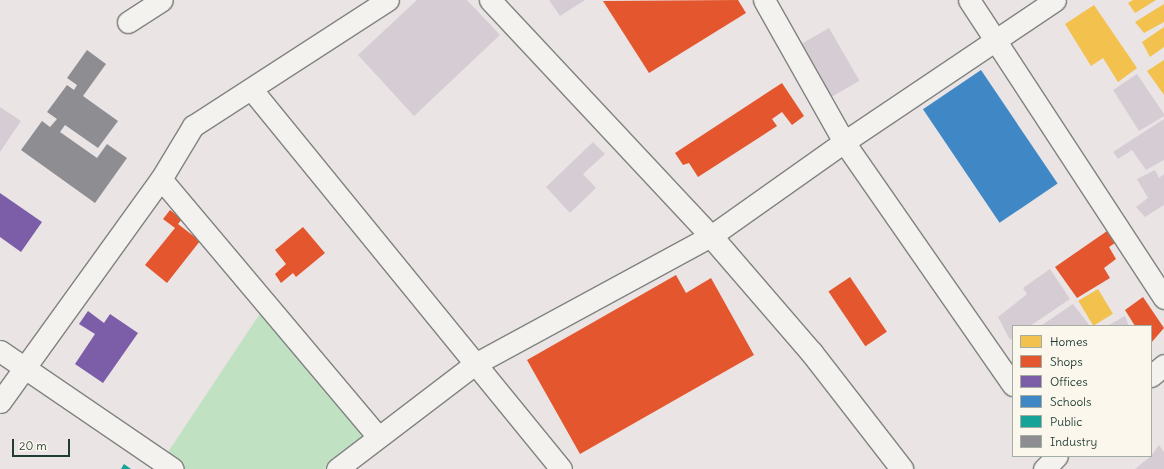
<!DOCTYPE html>
<html>
<head>
<meta charset="utf-8">
<style>
	body { margin:0 }
	#map { position:relative; width:1164px; height:469px; overflow:hidden; background:#eae4e5; font-family:Delius,sans-serif }
	div>[style] { position:absolute }
	[style*='--x'] { left:calc(var(--x)*1px); top:calc(var(--y)*1px); width:calc(var(--w)*1px); rotate:calc(var(--a)*1deg) }
	.green>* { inset:0; background:#c1e1c3 }
	.homes>* { inset:0; background:#f2c14e; transform-origin:0 0 }
	.shops>* { inset:0; background:#e4572e; transform-origin:0 0 }
	.offices>* { inset:0; background:#7b5ea7 }
	.schools>* { inset:0; background:#3f88c5; transform-origin:0 0 }
	.public>* { inset:0; background:#17a398 }
	.industry>* { inset:0; background:#8d8d92 }
	.building>* { inset:0; background:#d6ccd4; transform-origin:0 0 }
	.roads { filter:drop-shadow(1px 0 #808381) drop-shadow(-1px 0 #808381) drop-shadow(0 1px #808381) drop-shadow(0 -1px #808381) }
	.minor>* { height:21px; margin:-10.5px; padding:0 10.5px; transform-origin:10.5px; border-radius:10.5px; background:#f4f2ef }
	.tertiary>* { height:22px; margin:-11px; padding:0 11px; transform-origin:11px; border-radius:11px; background:#f4f2ef }
	span { translate:-50% -50%; white-space:nowrap; text-align:center; line-height:1.15; -webkit-text-stroke:4px #fbf7ec; paint-order:stroke }
	.legend { position:absolute; left:1012px; top:325px; width:140px; height:132px; box-sizing:border-box; background:#fbf7ec; border:1px solid #a3ada2; margin:0; padding:5px 7px; list-style:none; font-size:12px; color:#1f3d34 }
	.legend li { display:flex; align-items:center; gap:8px; height:20px }
	.legend b { width:20px; border:1px solid #a3ada2 }
	.scale { position:absolute; left:12px; top:439px; width:58px; height:18px; box-sizing:border-box; border:2px solid #1f3d34; border-top:0; padding-left:5px; font-size:12px; line-height:14px; white-space:nowrap; color:#1f3d34; -webkit-text-stroke:3px #fbf7ec; paint-order:stroke }
</style>
</head>
<body>
<div id="map">
	<div class="green">
		<i style="clip-path:polygon(265px 306px,378px 437px,337px 469px,173px 469px,162px 461px)"></i>
	</div>
	<div class="homes">
		<i style="clip-path:polygon(1133px 0,1156px 0,1135px 13px,1128px 3px)"></i>
		<i style="clip-path:polygon(1164px 4px,1164px 22px,1144px 33px,1135px 22px)"></i>
		<i style="clip-path:polygon(1094px 5px,1137px 68px,1118px 82px,1103px 58px,1091px 66px,1065px 24px)"></i>
		<i style="clip-path:polygon(1164px 27px,1164px 47px,1150px 57px,1142px 42px)"></i>
		<i style="clip-path:polygon(1164px 60px,1164px 95px,1147px 71px)"></i>
		<i style="left:1098px;top:289px;width:29px;height:23px;rotate:59deg"></i>
	</div>
	<div class="shops">
		<i style="clip-path:polygon(738px 0,746px 13px,649px 73px,603px 1px)"></i>
		<i style="clip-path:polygon(782px 83px,804px 116px,792px 125px,782px 112px,772px 119px,777px 126px,698px 177px,689px 163px,683px 165px,675px 153px)"></i>
		<i style="clip-path:polygon(170px 210px,182px 219px,178px 224px,200px 241px,167px 283px,145px 265px,175px 228px,163px 219px)"></i>
		<i style="clip-path:polygon(303px 227px,325px 253px,296px 277px,293px 273px,281px 283px,275px 274px,286px 264px,275px 250px)"></i>
		<i style="clip-path:polygon(1110px 229px,1118px 241px,1109px 247px,1116px 259px,1104px 268px,1110px 278px,1077px 298px,1055px 267px)"></i>
		<i style="clip-path:polygon(676px 275px,686px 293px,711px 278px,754px 355px,580px 454px,527px 360px)"></i>
		<i style="left:850px;top:277px;width:66px;height:26px;rotate:56deg"></i>
		<i style="clip-path:polygon(1143px 297px,1164px 328px,1151px 343px,1151px 326px,1135px 326px,1125px 310px)"></i>
	</div>
	<div class="offices">
		<i style="clip-path:polygon(0 193px,42px 222px,21px 252px,0 237px)"></i>
		<i style="clip-path:polygon(88px 311px,104px 323px,110px 314px,138px 333px,103px 383px,75px 364px,95px 334px,79px 324px)"></i>
	</div>
	<div class="schools">
		<i style="left:981px;top:70px;width:137px;height:70px;rotate:56deg"></i>
	</div>
	<div class="public">
		<i style="clip-path:polygon(124px 464px,131px 469px,121px 469px)"></i>
	</div>
	<div class="industry">
		<i style="clip-path:polygon(87px 50px,106px 64px,83px 96px,118px 121px,98px 148px,65px 125px,60px 132px,97px 158px,107px 144px,127px 158px,95px 203px,21px 150px,42px 121px,50px 127px,57px 119px,47px 112px,67px 85px,74px 90px,77px 85px,67px 78px)"></i>
	</div>
	<div class="building">
		<i style="clip-path:polygon(417px 0,467px 0,500px 35px,414px 116px,358px 55px)"></i>
		<i style="clip-path:polygon(549px 0,585px 0,560px 16px)"></i>
		<i style="left:829px;top:28px;width:61px;height:34px;rotate:60deg"></i>
		<i style="clip-path:polygon(1137px 74px,1164px 114px,1164px 116px,1139px 131px,1113px 90px)"></i>
		<i style="clip-path:polygon(0 107px,21px 121px,0 152px)"></i>
		<i style="clip-path:polygon(1164px 119px,1164px 160px,1146px 170px,1132px 150px,1118px 159px,1113px 152px)"></i>
		<i style="clip-path:polygon(593px 142px,605px 154px,583px 174px,596px 188px,570px 213px,546px 187px)"></i>
		<i style="clip-path:polygon(1155px 170px,1159px 178px,1164px 174px,1164px 205px,1145px 217px,1136px 207px,1148px 198px,1137px 179px)"></i>
		<i style="clip-path:polygon(1050px 269px,1070px 299px,1030px 326px,1013px 326px,1013px 338px,1010px 340px,998px 317px,1027px 294px,1023px 288px)"></i>
		<i style="clip-path:polygon(1073px 304px,1090px 326px,1043px 326px,1042px 325px)"></i>
		<i style="clip-path:polygon(1125px 316px,1129px 326px,1107px 326px)"></i>
		<i style="clip-path:polygon(1159px 445px,1164px 452px,1164px 469px,1135px 469px,1151px 456px)"></i>
	</div>
	<div class="roads">
		<div class="minor">
			<i style="--x:490;--y:0;--w:323;--a:46.9"></i>
			<i style="--x:764;--y:0;--w:163;--a:60.6"></i>
			<i style="--x:844;--y:142;--w:296;--a:55.2"></i>
			<i style="--x:969;--y:0;--w:356;--a:56.8"></i>
			<i style="--x:128;--y:22;--w:40;--a:-32.9"></i>
			<i style="--x:252;--y:90;--w:489;--a:50.8"></i>
			<i style="--x:161;--y:179;--w:337;--a:49.9"></i>
			<i style="--x:0;--y:351;--w:209;--a:34.3"></i>
			<i style="--x:1151;--y:376;--w:17;--a:-40"></i>
			<i style="--x:0;--y:402;--w:275;--a:-54.2"></i>
			<i style="--x:161;--y:179;--w:62;--a:-58.9"></i>
			<i style="--x:193;--y:126;--w:232;--a:-32.9"></i>
			<i style="--x:337;--y:469;--w:173;--a:-37.3"></i>
			<i style="--x:475;--y:364;--w:268;--a:-28.5"></i>
			<i style="--x:711;--y:236;--w:163;--a:-35.3"></i>
			<i style="--x:844;--y:142;--w:254;--a:-33.9"></i>
			<i style="--x:1044;--y:469;--w:18;--a:-45"></i>
		</div>
		<div class="tertiary">
			<i style="--x:711;--y:236;--w:155;--a:49.2"></i>
			<i style="--x:812;--y:353;--w:147;--a:52.2"></i>
		</div>
	</div>
	<ul class="legend">
	<li><b style="height:11px;background:#f2c14e"></b>Homes</li>
	<li><b style="height:11px;background:#e4572e"></b>Shops</li>
	<li><b style="height:11px;background:#7b5ea7"></b>Offices</li>
	<li><b style="height:11px;background:#3f88c5"></b>Schools</li>
	<li><b style="height:11px;background:#17a398"></b>Public</li>
	<li><b style="height:11px;background:#8d8d92"></b>Industry</li>
	</ul>
	<div class="scale">20 m</div>
</div>
</body>
</html>
